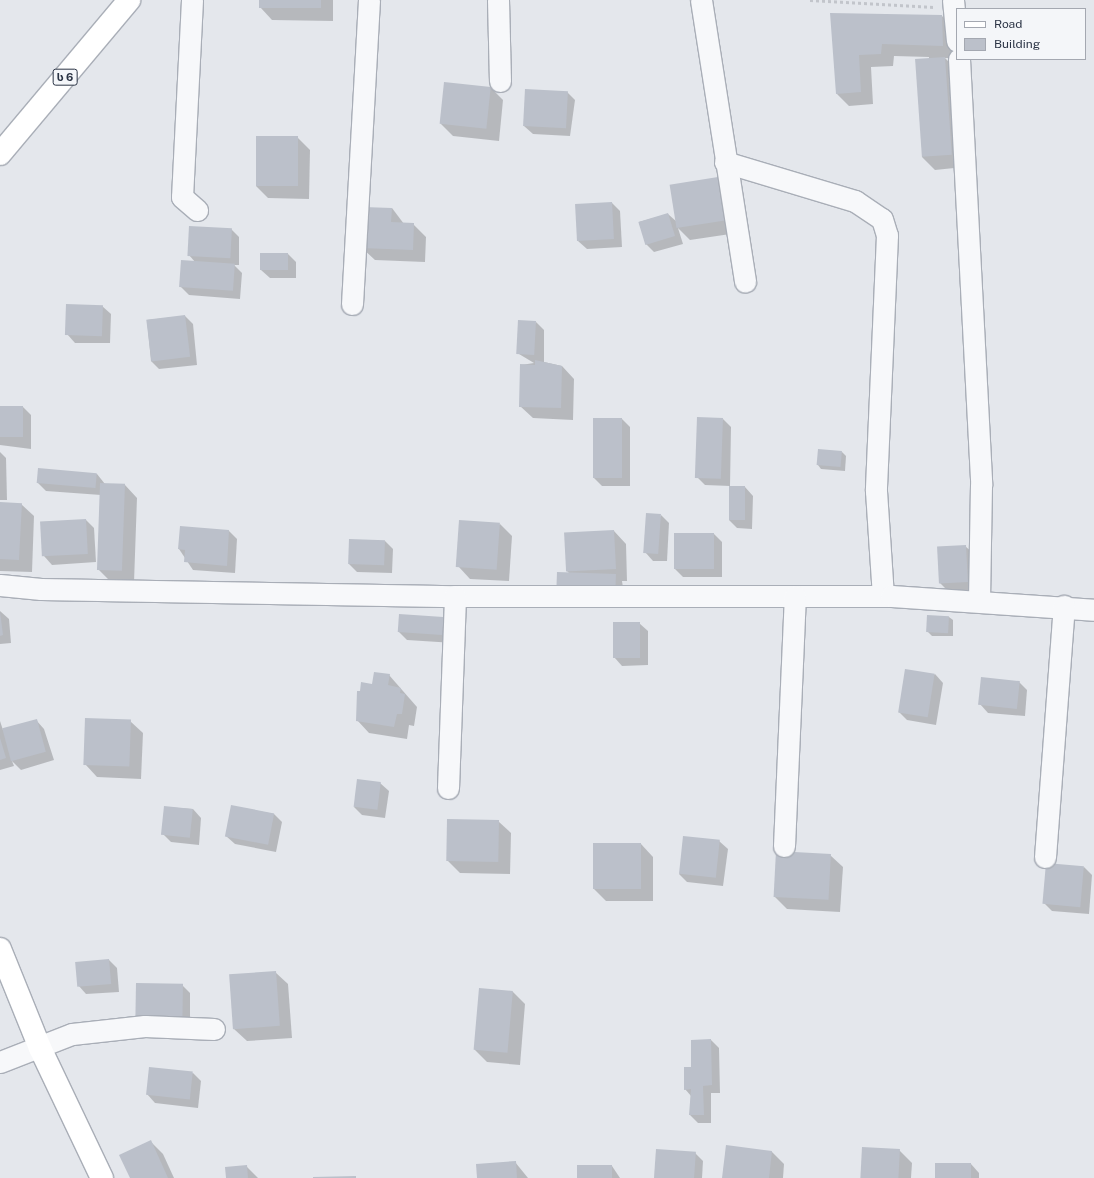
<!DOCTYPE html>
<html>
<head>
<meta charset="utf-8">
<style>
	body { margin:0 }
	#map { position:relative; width:1094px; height:1178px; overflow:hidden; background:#e4e7ec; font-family:"Public Sans","Noto Sans Georgian",sans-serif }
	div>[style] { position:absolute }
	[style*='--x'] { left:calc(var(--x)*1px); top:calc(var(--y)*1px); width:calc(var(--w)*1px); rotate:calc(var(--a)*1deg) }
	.shadow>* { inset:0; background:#0003 }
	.building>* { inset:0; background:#bbc0ca; transform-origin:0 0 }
	.path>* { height:2.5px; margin-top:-1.25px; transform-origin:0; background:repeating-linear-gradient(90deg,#c2c5cb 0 3px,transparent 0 6px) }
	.roads { filter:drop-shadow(1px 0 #a9aeb7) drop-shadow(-1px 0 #a9aeb7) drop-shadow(0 1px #a9aeb7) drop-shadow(0 -1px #a9aeb7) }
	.street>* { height:21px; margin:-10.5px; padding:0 10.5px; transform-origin:10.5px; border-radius:10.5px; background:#f7f8fa }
	.secondary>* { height:22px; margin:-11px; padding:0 11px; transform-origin:11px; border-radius:11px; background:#fff }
	.highway>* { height:22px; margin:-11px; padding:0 11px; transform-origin:11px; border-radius:11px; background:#fff }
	span { translate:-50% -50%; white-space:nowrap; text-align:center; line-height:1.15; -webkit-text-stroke:3px #f4f6f9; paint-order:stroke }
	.shield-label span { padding:1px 3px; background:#f4f6f9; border:1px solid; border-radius:3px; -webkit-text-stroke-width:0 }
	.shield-label { font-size:11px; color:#2b3445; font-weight:700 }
	.legend { position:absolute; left:956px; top:8px; width:130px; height:52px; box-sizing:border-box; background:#f4f6f9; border:1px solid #a4a8b1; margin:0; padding:5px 7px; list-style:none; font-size:12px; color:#2b3445 }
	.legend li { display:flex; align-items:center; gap:8px; height:20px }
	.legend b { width:20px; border:1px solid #a4a8b1 }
</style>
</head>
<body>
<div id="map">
	<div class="shadow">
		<i style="clip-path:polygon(260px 0,333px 0,333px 21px,272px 20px,260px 7px)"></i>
		<i style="clip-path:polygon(831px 14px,942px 16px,954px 29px,955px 58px,945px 58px,957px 70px,964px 167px,935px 170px,922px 157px,929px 57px,894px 56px,893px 66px,871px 67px,873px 104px,849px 106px,837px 94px)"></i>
		<i style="clip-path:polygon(445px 83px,491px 88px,503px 100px,499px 141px,453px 136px,441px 124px)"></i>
		<i style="clip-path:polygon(567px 92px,575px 100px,570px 136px,533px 134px,524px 126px)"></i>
		<i style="clip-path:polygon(297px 137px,310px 150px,309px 199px,268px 198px,256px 186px)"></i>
		<i style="clip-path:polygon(718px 178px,737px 233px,690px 240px,678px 228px,683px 244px,654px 252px,646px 244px,639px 222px,668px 214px,677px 222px)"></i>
		<i style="clip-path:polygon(612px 203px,620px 211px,622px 247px,587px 249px,578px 241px)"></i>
		<i style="clip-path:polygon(392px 208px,404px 224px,413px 224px,426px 237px,425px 262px,375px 260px,362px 248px)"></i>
		<i style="clip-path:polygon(231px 229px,239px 237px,239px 265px,234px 265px,242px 273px,240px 299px,189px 295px,181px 287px,195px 262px,189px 255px)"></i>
		<i style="clip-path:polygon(288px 254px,296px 262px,296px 278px,270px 278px,261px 270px)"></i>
		<i style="clip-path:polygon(102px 306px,111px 314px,110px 343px,75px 343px,67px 334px)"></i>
		<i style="clip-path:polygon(185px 316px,193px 324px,197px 365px,159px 369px,151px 361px,147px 320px)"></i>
		<i style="clip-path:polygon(536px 322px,544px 330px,544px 362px,562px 366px,574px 379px,573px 420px,533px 418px,520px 406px,521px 365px,534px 363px,519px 354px)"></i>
		<i style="clip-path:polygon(0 407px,23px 407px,31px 415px,31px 449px,0 445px)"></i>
		<i style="clip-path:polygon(622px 419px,630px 427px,630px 486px,602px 486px,594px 478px)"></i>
		<i style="clip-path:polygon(723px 419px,731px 427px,730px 487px,745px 487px,753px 496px,752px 529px,737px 528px,729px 520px,730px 486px,705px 485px,697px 477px)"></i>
		<i style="clip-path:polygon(0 452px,6px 458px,7px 500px,0 500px)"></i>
		<i style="clip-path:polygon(842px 452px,846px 456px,845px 471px,821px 469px,818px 465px)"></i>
		<i style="clip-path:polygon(97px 474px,105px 484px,125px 485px,137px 498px,134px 583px,111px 582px,98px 569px,101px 495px,46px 491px,38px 483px)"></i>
		<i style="clip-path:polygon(0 503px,21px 504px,34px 516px,32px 572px,0 571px)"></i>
		<i style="clip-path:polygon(661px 515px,669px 523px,667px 561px,653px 561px,645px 552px)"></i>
		<i style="clip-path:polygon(86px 520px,94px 528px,96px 562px,52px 565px,44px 556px)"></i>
		<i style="clip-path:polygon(500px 524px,512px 536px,509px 581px,470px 579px,458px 566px)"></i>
		<i style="clip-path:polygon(181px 527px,229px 531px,237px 539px,235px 573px,193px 570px,179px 549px)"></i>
		<i style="clip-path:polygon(614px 531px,626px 544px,627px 581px,622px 581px,624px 594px,566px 593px,558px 585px,570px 574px,566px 570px)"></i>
		<i style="clip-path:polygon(714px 534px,722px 542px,722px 577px,683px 577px,675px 569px)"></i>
		<i style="clip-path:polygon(385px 541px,393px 549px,392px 573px,357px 572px,349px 564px)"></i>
		<i style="clip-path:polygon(965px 546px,974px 554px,975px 590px,948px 591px,940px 583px)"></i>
		<i style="clip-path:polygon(0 611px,9px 619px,11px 643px,0 644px)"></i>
		<i style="clip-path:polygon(400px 615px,446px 618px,454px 643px,407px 640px,399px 632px)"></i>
		<i style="clip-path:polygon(928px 616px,949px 617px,953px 620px,953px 636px,932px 636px,928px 632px)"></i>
		<i style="clip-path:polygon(639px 623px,648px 631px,648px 665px,622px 666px,614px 657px)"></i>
		<i style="clip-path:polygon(935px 674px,943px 683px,936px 725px,907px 720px,899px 712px)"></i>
		<i style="clip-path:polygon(389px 675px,417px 707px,414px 726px,409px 725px,407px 739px,369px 733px,357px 720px,360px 692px)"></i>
		<i style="clip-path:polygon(1019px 682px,1027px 690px,1025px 716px,988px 713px,980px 704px)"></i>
		<i style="clip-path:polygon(36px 720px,44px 729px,54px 760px,21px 770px,12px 761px,14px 766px,0 770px,0 721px,3px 730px)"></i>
		<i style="clip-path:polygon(130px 721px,143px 733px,141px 779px,97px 777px,85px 764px)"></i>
		<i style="clip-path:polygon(380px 783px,389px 791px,385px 818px,362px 815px,354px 807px)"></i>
		<i style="clip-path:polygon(232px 806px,274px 814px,282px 822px,276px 852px,235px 844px,226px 836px)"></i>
		<i style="clip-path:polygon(165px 807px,193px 809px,201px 818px,199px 845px,171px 842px,163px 834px)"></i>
		<i style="clip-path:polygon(448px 820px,498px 821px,511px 833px,510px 874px,460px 873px,448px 861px)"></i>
		<i style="clip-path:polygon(719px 841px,728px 849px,723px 886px,687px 882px,679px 874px)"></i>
		<i style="clip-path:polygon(641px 844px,653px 857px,653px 901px,606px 901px,594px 889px)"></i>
		<i style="clip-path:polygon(830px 855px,843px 867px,840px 912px,787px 909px,775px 897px)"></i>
		<i style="clip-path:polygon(1084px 867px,1092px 875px,1089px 914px,1052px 911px,1044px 903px)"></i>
		<i style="clip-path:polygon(109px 960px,117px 968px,119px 992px,86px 994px,78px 985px)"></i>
		<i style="clip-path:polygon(275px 972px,288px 984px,292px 1038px,247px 1041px,234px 1029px)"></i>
		<i style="clip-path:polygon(182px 985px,190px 993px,190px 1024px,145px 1024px,137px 1015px)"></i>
		<i style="clip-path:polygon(480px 989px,513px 992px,525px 1004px,520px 1065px,487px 1062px,475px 1050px)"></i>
		<i style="clip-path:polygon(711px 1040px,719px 1048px,720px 1093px,711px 1093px,711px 1123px,698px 1123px,690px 1115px,691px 1096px,685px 1089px,692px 1068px)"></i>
		<i style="clip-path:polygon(193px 1073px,201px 1081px,198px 1108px,155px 1103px,147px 1094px)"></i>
		<i style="clip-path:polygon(150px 1141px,163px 1154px,174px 1178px,131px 1178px)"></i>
		<i style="clip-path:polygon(727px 1147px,772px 1152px,784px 1164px,783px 1178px,723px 1178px)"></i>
		<i style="clip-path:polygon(899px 1150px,912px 1163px,911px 1178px,862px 1178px)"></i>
		<i style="clip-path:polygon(695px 1153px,703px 1161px,702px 1178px,655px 1178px)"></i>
		<i style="clip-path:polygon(515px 1162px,528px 1178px,478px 1178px)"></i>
		<i style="clip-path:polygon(971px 1164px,979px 1173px,979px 1178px,936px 1178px)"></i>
		<i style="clip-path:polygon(246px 1166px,258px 1178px,227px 1178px)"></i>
		<i style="clip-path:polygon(612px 1166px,620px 1178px,578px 1178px)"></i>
	</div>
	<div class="building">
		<i style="left:259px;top:0;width:62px;height:8px"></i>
		<i style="clip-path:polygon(830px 13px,942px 15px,943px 46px,882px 44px,881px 54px,859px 55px,861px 92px,836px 94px)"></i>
		<i style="left:945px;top:57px;width:98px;height:30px;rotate:86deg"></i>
		<i style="left:444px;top:82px;width:47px;height:42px;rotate:6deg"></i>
		<i style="left:525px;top:89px;width:43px;height:37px;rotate:3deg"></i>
		<i style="left:256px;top:136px;width:42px;height:50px"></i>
		<i style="left:718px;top:177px;width:44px;height:49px;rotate:81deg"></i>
		<i style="left:612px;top:202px;width:37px;height:37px;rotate:87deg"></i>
		<i style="clip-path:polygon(363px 207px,392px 208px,391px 222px,414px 223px,413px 250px,361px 248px)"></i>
		<i style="left:668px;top:213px;width:24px;height:31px;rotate:73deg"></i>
		<i style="left:189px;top:226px;width:43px;height:30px;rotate:3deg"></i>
		<i style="left:260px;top:253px;width:28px;height:17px"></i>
		<i style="left:181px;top:260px;width:54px;height:27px;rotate:4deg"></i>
		<i style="left:66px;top:304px;width:37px;height:31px;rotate:2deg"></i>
		<i style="left:185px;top:315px;width:42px;height:39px;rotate:83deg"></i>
		<i style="left:518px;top:320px;width:18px;height:34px;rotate:3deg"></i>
		<i style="clip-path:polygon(535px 360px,562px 366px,561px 408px,519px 407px,520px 364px,535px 365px)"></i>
		<i style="left:0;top:406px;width:23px;height:31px"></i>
		<i style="left:697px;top:417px;width:26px;height:61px;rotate:2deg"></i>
		<i style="left:593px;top:418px;width:29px;height:60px"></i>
		<i style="left:818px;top:449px;width:24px;height:16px;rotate:5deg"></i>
		<i style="left:38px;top:468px;width:59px;height:15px;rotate:5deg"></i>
		<i style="left:100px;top:483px;width:25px;height:87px;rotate:2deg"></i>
		<i style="left:729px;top:486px;width:16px;height:34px"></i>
		<i style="left:0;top:502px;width:22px;height:57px;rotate:3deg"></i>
		<i style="left:646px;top:513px;width:15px;height:40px;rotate:4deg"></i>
		<i style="left:86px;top:519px;width:35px;height:46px;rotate:87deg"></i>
		<i style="left:459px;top:520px;width:41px;height:47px;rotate:4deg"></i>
		<i style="clip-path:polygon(180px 526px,229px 530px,227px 566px,184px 562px,185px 550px,178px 549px)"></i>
		<i style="left:614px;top:530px;width:39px;height:50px;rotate:87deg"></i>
		<i style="left:674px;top:533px;width:40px;height:36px"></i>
		<i style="left:349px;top:539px;width:36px;height:25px;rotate:2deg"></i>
		<i style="left:966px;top:545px;width:37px;height:29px;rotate:87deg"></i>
		<i style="left:557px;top:572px;width:59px;height:13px;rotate:2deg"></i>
		<i style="clip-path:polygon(0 612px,3px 635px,0 636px)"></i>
		<i style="left:399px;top:614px;width:48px;height:18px;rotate:4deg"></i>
		<i style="left:927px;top:615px;width:22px;height:17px;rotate:3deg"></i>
		<i style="left:640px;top:622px;width:36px;height:27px;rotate:90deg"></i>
		<i style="left:905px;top:669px;width:30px;height:44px;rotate:9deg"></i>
		<i style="clip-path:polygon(374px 672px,390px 674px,388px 685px,401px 688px,400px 693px,405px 694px,402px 714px,397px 714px,394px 727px,356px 721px,357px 691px,360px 691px,361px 682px,372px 684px)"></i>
		<i style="left:981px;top:677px;width:39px;height:28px;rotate:6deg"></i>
		<i style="left:85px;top:718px;width:46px;height:47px;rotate:2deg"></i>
		<i style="left:37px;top:719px;width:34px;height:36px;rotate:75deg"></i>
		<i style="clip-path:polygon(0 738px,6px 758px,0 760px)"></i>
		<i style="left:357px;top:779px;width:24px;height:28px;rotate:7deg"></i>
		<i style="left:231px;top:805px;width:44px;height:32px;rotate:11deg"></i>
		<i style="left:164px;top:806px;width:29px;height:29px;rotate:6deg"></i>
		<i style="left:447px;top:819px;width:52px;height:42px;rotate:1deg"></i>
		<i style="left:683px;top:836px;width:37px;height:38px;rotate:6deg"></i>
		<i style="left:593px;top:843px;width:48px;height:46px"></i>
		<i style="left:776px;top:851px;width:55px;height:46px;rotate:3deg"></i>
		<i style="left:1046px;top:863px;width:38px;height:41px;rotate:5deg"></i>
		<i style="left:109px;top:959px;width:25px;height:34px;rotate:85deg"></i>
		<i style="left:276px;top:971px;width:55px;height:47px;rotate:86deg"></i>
		<i style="left:136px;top:983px;width:47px;height:33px;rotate:1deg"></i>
		<i style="left:479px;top:988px;width:34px;height:62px;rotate:5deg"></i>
		<i style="clip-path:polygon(711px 1039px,712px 1085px,703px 1086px,704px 1115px,689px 1115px,691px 1089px,684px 1090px,684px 1067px,691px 1067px,691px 1040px)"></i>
		<i style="left:149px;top:1067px;width:44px;height:28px;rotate:6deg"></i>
		<i style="clip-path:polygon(151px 1140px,168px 1178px,130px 1178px,119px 1155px)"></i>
		<i style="clip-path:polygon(726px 1145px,772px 1151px,769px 1178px,722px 1178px)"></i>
		<i style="left:862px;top:1147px;width:38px;height:31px;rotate:3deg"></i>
		<i style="left:656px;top:1149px;width:40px;height:29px;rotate:4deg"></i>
		<i style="clip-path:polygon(516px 1161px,517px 1178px,477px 1178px,476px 1164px)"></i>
		<i style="left:935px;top:1163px;width:36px;height:15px"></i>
		<i style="clip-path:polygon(247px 1165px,248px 1178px,226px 1178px,225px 1167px)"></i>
		<i style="left:577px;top:1165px;width:35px;height:13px"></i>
		<i style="clip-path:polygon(356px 1176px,356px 1178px,313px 1178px,313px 1177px)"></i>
	</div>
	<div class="path">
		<i style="--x:810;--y:0;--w:124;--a:3.2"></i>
	</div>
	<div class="roads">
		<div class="street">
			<i style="--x:192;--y:0;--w:197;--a:92.9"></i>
			<i style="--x:182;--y:197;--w:20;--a:41"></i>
			<i style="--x:498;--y:0;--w:81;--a:88.6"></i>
			<i style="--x:701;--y:0;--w:285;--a:81.1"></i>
			<i style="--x:953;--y:0;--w:41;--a:84.4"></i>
			<i style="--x:959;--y:59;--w:427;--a:87"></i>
			<i style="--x:981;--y:485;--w:116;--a:91"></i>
			<i style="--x:725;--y:162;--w:136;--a:16.7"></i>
			<i style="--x:855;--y:201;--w:32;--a:34"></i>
			<i style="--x:882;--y:219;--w:17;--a:73"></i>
			<i style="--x:887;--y:235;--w:256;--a:92.5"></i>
			<i style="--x:876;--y:491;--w:105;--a:86.2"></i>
			<i style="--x:352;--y:304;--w:304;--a:-86.8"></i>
			<i style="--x:0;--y:585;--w:41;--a:5.6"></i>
			<i style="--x:41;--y:589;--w:414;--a:1"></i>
			<i style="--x:455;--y:596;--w:436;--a:0"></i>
			<i style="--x:891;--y:596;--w:203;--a:3.9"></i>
			<i style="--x:448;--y:788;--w:192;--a:-87.9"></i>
			<i style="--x:784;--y:846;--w:250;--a:-87.5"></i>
			<i style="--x:1045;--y:857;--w:252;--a:-85.7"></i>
			<i style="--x:0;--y:1062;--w:77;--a:-21.3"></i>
			<i style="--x:72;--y:1034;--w:73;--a:-6.3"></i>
			<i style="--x:145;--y:1026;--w:69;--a:2.5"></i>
		</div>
		<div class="secondary">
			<i style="--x:0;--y:949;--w:107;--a:68"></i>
			<i style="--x:40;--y:1048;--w:144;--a:64.5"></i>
		</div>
		<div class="highway">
			<i style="--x:0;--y:154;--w:201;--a:-50"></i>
		</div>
	</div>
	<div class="shield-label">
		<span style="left:65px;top:77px">ს 6</span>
	</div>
	<ul class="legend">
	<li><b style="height:5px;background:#fff"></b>Road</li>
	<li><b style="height:11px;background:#bbc0ca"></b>Building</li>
	</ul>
</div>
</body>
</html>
